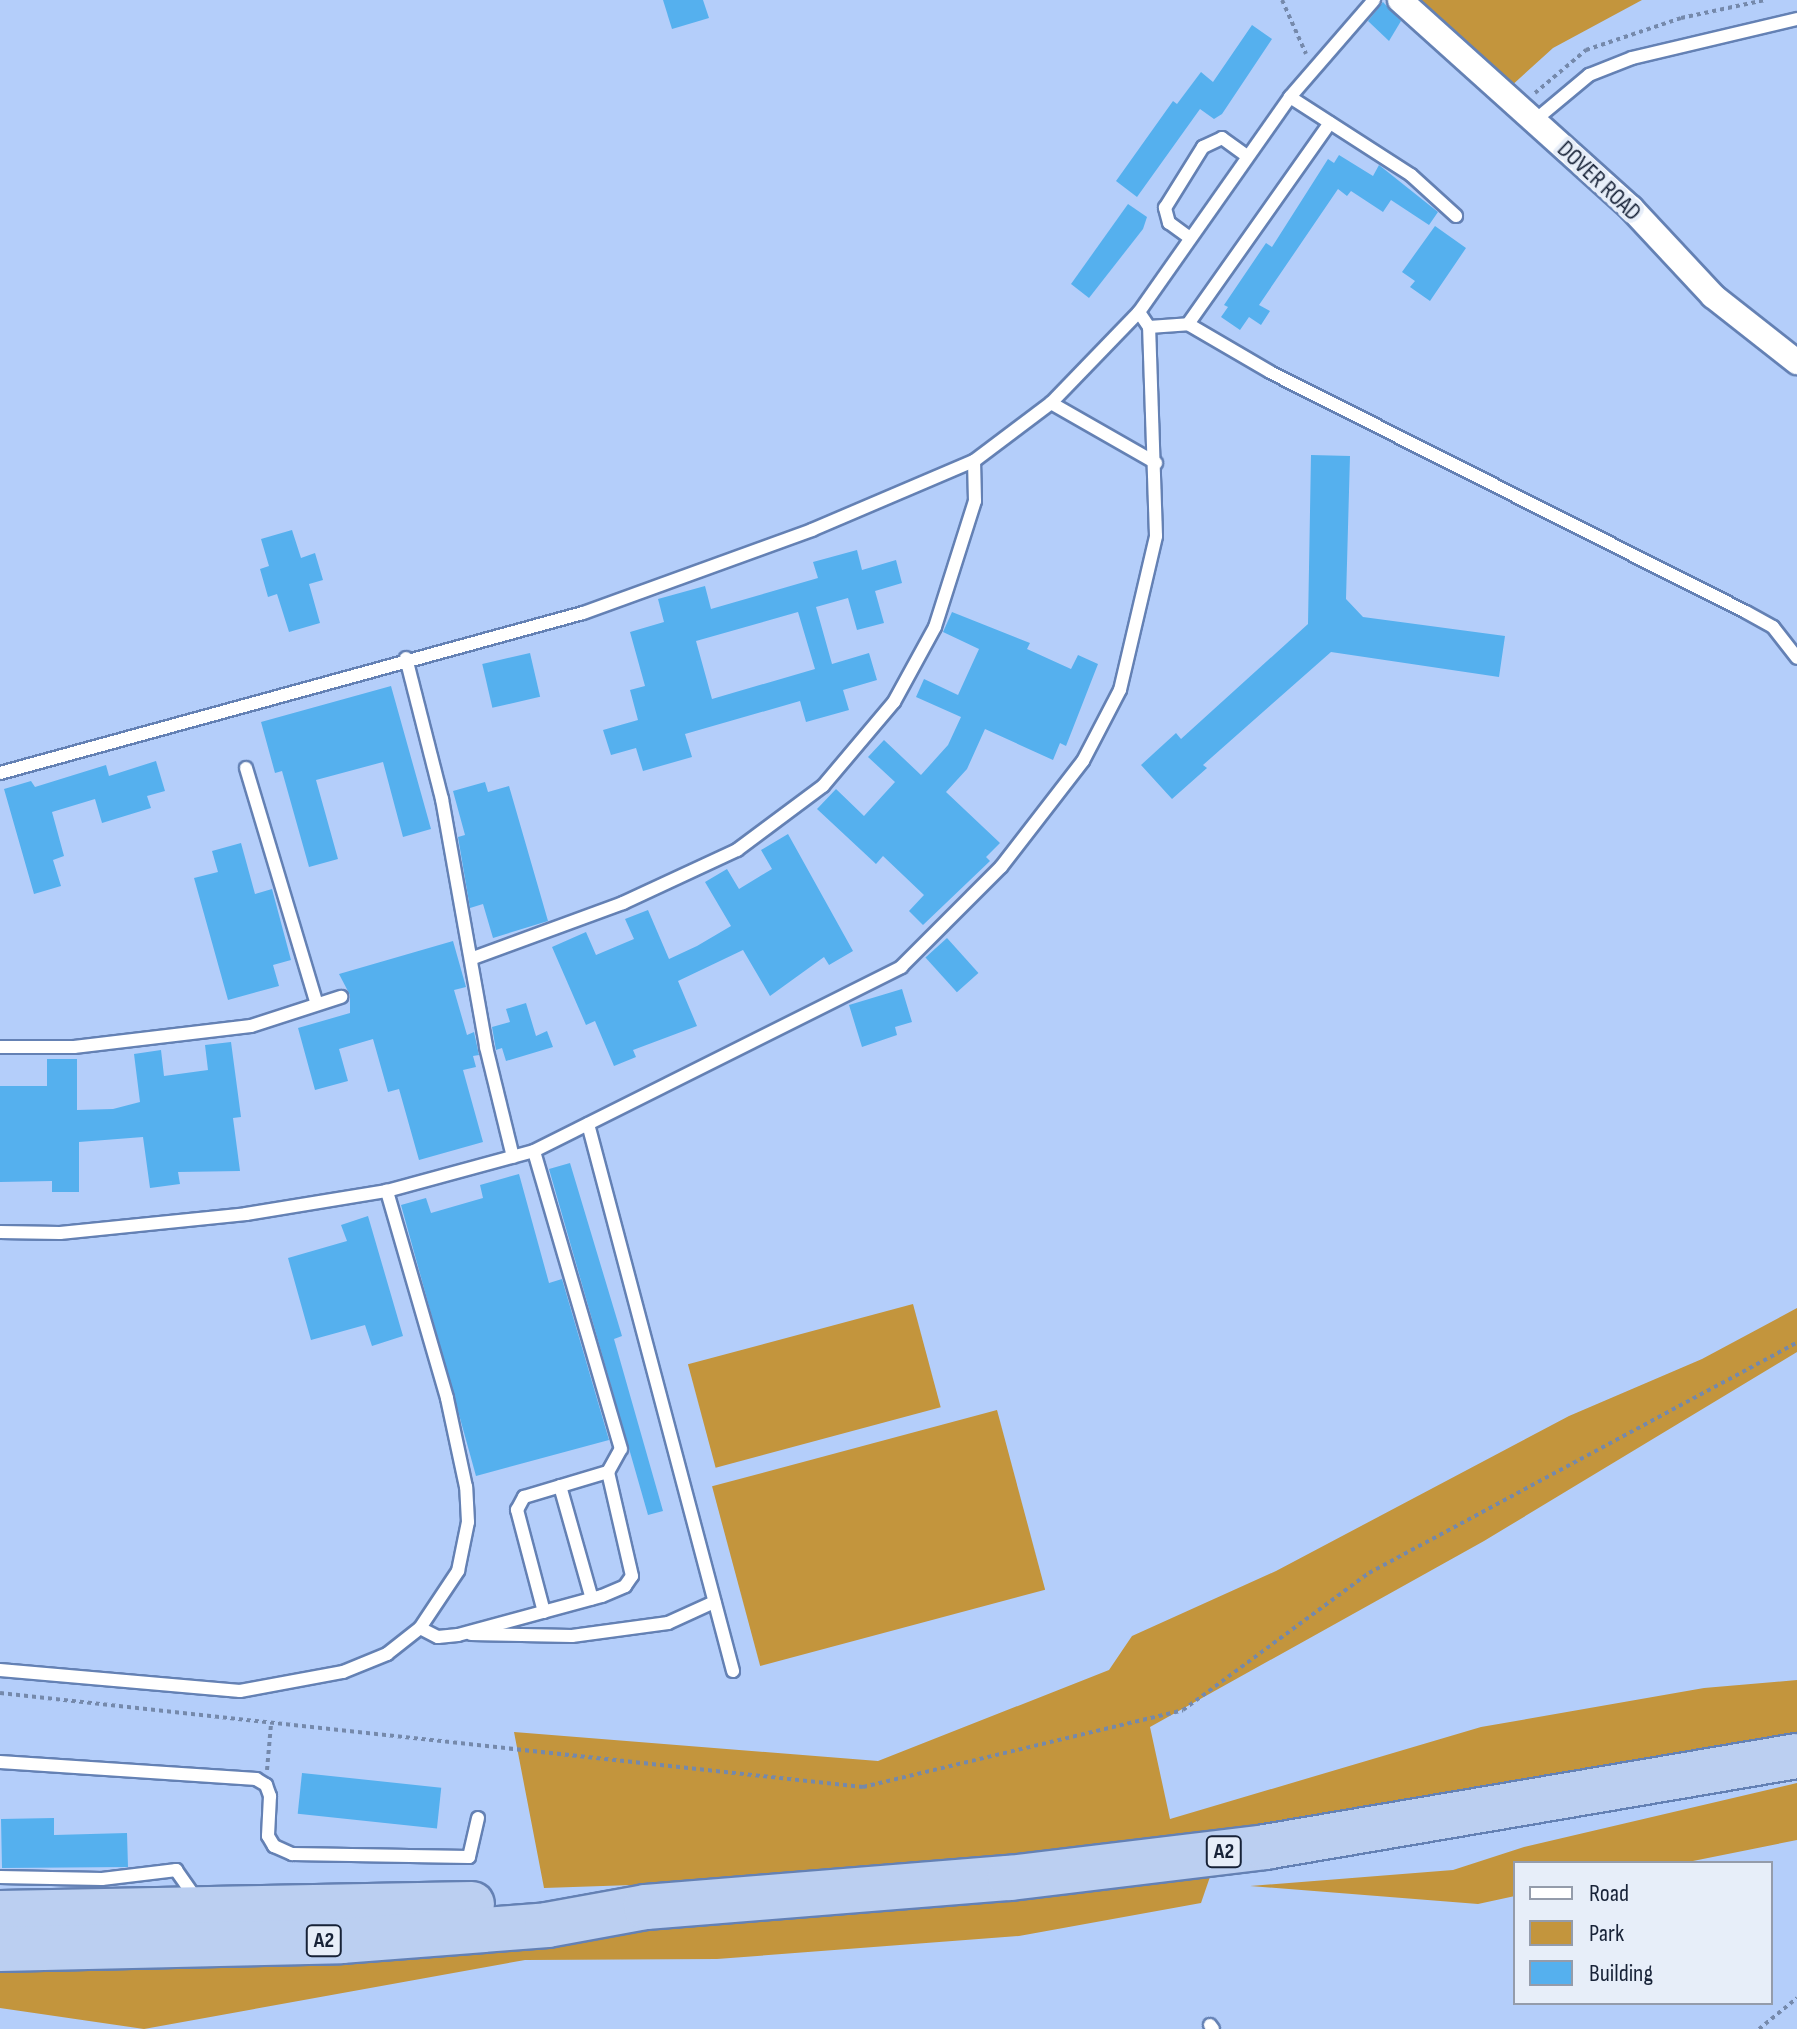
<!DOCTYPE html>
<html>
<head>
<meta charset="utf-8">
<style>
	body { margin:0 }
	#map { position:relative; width:1797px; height:2029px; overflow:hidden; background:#b4cefa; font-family:"Sofia Sans Condensed",sans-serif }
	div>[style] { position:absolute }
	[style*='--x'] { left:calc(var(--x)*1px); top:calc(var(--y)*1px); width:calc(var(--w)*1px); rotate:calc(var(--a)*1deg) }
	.green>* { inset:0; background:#c3953d; transform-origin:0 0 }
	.building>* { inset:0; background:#55b0ee; transform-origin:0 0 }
	.path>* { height:4px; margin-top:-2px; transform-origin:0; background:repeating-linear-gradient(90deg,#7589ab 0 4px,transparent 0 8px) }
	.roads { filter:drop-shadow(2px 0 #6481b4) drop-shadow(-2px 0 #6481b4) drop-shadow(0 2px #6481b4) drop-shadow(0 -2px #6481b4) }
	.lane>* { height:12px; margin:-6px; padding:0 6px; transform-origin:6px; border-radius:6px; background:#fff }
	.street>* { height:24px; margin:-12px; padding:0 12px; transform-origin:12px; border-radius:12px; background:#fff }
	.highway>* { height:44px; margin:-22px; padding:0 22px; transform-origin:22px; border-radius:22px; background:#bbcff1 }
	span { translate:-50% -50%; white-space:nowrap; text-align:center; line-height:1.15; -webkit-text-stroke:8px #e7eef9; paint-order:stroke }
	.shield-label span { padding:2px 6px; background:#e7eef9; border:2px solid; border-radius:6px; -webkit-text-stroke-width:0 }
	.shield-label { font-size:22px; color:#172237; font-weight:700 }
	.street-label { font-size:24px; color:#172237 }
	.legend { position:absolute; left:1513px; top:1861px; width:260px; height:144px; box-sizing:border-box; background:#e7eef9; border:2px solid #949cab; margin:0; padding:10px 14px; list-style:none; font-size:24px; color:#172237 }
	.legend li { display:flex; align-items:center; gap:16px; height:40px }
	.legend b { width:40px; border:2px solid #949cab }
</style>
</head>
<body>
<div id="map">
	<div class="green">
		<i style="clip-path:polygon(1421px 0,1642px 0,1553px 48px,1509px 88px)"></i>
		<i style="left:913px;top:1304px;width:107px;height:233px;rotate:75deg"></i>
		<i style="clip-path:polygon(1797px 1308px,1797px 1352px,1484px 1541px,1150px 1727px,1170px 1819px,1481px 1727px,1704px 1688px,1797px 1680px,1797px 1736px,1186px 1847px,928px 1875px,544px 1888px,514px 1732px,878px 1761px,1109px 1670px,1132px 1636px,1276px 1571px,1569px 1416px,1702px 1359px)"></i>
		<i style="left:997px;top:1410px;width:186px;height:295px;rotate:75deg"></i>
		<i style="clip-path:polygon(1797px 1783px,1797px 1840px,1683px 1863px,1515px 1863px,1515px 1896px,1478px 1904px,1250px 1886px,1453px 1870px,1524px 1847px)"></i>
		<i style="clip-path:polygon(1212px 1871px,1201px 1903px,1019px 1936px,717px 1959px,525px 1960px,144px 2029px,0 2008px,0 1963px,833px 1914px)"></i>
	</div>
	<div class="building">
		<i style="clip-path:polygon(663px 0,703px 0,709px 18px,672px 29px)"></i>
		<i style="clip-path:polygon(1383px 2px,1401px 21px,1389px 41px,1368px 21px)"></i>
		<i style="clip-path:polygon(1252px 25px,1272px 39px,1222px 114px,1214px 119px,1200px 109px,1137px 197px,1116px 181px,1173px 101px,1177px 104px,1201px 72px,1213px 82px)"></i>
		<i style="clip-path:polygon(1339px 155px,1373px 176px,1379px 165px,1438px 212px,1429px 225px,1391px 200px,1383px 212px,1351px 191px,1347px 196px,1338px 189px,1259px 305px,1270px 311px,1261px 325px,1249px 317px,1240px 330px,1221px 317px,1228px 307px,1224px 305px,1266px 243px,1272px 247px,1328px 159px,1334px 163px)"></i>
		<i style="clip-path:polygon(1128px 204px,1147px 217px,1143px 229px,1089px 298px,1071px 284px)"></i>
		<i style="clip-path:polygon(1435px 226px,1466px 248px,1430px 301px,1410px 287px,1415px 281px,1402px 272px)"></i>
		<i style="clip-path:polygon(1311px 455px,1350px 456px,1346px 599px,1363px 617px,1505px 636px,1499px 677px,1331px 652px,1203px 765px,1207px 768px,1172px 799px,1141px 765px,1176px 733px,1181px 739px,1308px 624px)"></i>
		<i style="clip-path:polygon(292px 530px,301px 558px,315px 553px,323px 580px,309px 584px,320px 623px,289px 632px,277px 594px,268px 597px,260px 569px,269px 566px,261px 539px)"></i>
		<i style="clip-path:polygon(evenodd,857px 550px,862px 570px,896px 560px,902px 583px,875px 591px,884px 623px,857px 630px,848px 598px,816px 607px,832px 664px,869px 653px,877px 680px,843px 690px,849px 710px,806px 722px,800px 701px,685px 734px,692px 757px,643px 771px,636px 748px,611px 755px,603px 730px,638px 720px,630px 690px,645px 686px,630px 632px,664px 622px,658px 599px,705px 586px,711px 609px,818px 578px,813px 562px,857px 550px,798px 612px,815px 669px,712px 699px,696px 641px,798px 612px)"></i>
		<i style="clip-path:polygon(952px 612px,1030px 643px,1027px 649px,1071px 669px,1078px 655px,1098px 664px,1066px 746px,1060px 743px,1053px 760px,985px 729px,967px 769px,946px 792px,1000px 843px,986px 857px,990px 861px,923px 925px,909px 911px,924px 895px,883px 856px,876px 864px,817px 809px,836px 789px,864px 816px,895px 782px,868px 757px,884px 740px,921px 775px,948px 745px,961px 717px,916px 697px,924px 679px,958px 695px,979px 649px,943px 632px)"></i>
		<i style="left:530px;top:653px;width:45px;height:49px;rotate:77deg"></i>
		<i style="clip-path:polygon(391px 686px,431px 829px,403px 837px,383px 762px,316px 780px,338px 859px,309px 867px,282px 771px,275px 773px,261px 722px)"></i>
		<i style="clip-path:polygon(156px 761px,165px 791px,147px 796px,151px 808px,102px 823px,95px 799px,52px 812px,64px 856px,53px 860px,61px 886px,34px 894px,4px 789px,31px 781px,35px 787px,106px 765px,109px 776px)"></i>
		<i style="clip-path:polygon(485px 782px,488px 792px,509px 786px,548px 921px,493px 938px,483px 904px,470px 908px,458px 837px,465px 835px,453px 791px)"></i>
		<i style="clip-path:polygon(788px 834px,853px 951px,829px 965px,824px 957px,770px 996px,743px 950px,678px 981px,697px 1026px,633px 1050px,636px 1057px,614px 1066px,595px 1021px,586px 1025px,552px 947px,586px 932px,596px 955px,634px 939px,625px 919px,648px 910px,669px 959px,697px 946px,731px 926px,705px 882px,727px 869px,739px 889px,772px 869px,761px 850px)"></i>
		<i style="clip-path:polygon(241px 843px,255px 894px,272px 889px,291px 960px,273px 965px,279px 986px,228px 1000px,194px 878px,218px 872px,212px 851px)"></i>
		<i style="left:947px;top:938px;width:47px;height:29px;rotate:48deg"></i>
		<i style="clip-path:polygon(453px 941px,466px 987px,454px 990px,467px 1035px,474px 1032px,479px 1055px,473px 1056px,476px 1067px,463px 1070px,483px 1142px,419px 1160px,399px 1089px,388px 1092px,373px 1039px,339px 1049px,348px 1081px,315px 1090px,298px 1028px,350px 1013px,350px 995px,339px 974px)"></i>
		<i style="clip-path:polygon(902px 989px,912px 1022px,895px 1027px,897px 1035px,862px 1047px,849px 1005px)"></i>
		<i style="clip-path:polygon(526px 1003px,536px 1036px,547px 1031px,553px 1047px,506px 1061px,502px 1048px,496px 1050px,492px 1027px,510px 1022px,506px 1009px)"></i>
		<i style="clip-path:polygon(231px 1042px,241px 1117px,233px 1118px,240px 1171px,178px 1172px,180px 1184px,150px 1188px,143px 1137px,79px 1142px,79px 1192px,52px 1192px,52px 1181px,0 1182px,0 1086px,47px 1086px,47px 1059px,77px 1059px,77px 1110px,113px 1109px,140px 1102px,134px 1054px,161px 1050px,164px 1076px,208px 1070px,205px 1045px)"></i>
		<i style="clip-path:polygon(570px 1163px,622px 1336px,614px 1339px,663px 1511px,648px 1515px,549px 1169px)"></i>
		<i style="clip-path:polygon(519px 1174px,549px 1283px,562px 1279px,609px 1440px,476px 1476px,401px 1205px,426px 1198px,431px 1213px,483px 1198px,480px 1185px)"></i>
		<i style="clip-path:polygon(368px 1216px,403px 1336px,372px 1346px,365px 1325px,311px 1340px,288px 1258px,347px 1241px,341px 1225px)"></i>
		<i style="left:302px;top:1773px;width:140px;height:41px;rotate:6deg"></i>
		<i style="clip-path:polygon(54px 1818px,54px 1835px,127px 1833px,128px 1867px,2px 1868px,1px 1819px)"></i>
	</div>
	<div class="path">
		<i style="--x:1282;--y:0;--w:59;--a:66"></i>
		<i style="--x:1535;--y:93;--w:67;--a:-40.1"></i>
		<i style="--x:1586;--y:50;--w:100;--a:-18.6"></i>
		<i style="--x:1681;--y:18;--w:86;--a:-12.1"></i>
		<i style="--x:0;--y:1693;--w:868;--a:6.22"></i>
		<i style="--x:863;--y:1787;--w:329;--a:-13.5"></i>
		<i style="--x:1183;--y:1710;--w:231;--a:-36.4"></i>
		<i style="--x:1369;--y:1573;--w:486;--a:-28.3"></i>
		<i style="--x:267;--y:1770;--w:46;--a:-85"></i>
		<i style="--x:1759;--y:2029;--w:49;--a:-39.2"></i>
	</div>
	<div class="roads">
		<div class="lane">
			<i style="--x:1290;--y:97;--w:144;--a:32.8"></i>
			<i style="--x:1411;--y:175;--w:61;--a:42.3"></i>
			<i style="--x:1534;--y:121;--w:72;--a:-39.9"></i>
			<i style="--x:1589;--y:75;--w:46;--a:-21.6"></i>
			<i style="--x:1632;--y:58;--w:170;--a:-13.3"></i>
			<i style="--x:1190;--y:238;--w:26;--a:-144"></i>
			<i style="--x:1169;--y:223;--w:16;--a:-105"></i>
			<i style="--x:1165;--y:208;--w:72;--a:-58.1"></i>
			<i style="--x:1203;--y:147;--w:21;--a:-25"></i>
			<i style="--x:1222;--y:138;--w:31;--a:36"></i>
			<i style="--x:1188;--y:324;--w:95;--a:30.3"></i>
			<i style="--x:1270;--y:372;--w:533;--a:26.76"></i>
			<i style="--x:1746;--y:612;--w:31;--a:29"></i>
			<i style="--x:1773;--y:627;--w:39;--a:52"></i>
			<i style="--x:1149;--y:327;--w:39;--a:-4"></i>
			<i style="--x:1188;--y:324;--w:246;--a:-54.8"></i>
			<i style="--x:1051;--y:403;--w:121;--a:29.7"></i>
			<i style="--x:406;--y:658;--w:146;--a:75.7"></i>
			<i style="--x:442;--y:799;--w:252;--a:79.9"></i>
			<i style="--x:486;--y:1047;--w:113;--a:76.2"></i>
			<i style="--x:246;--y:768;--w:246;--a:73.3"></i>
			<i style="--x:0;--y:773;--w:605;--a:-15.35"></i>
			<i style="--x:583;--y:613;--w:244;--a:-19.9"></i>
			<i style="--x:812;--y:530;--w:176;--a:-23.1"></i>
			<i style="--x:974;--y:461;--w:96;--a:-37"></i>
			<i style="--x:1051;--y:403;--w:127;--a:-46"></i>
			<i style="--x:1139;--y:312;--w:263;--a:-54.9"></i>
			<i style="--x:1290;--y:97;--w:128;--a:-49.1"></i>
			<i style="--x:473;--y:958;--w:160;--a:-20.1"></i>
			<i style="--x:623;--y:903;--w:126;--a:-24.9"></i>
			<i style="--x:737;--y:850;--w:107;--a:-36.7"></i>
			<i style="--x:823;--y:786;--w:110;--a:-49.8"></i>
			<i style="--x:894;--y:702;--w:85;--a:-61.3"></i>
			<i style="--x:935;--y:627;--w:132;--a:-72.4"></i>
			<i style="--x:975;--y:501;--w:40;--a:-91.4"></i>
			<i style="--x:0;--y:1047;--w:74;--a:0"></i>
			<i style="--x:74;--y:1047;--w:178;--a:-6.8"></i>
			<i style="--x:251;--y:1026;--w:95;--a:-17.9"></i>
			<i style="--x:588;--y:1124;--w:566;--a:75.15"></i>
			<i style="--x:0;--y:1232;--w:60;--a:1"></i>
			<i style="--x:60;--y:1233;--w:187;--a:-5.8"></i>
			<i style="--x:246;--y:1214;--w:143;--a:-9.3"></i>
			<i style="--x:387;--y:1191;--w:152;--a:-15.2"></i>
			<i style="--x:534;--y:1151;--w:411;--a:-26.6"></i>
			<i style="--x:901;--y:967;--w:141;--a:-45"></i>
			<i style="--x:1001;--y:867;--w:134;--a:-52.3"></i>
			<i style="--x:1083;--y:761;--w:80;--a:-62.5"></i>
			<i style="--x:1120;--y:690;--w:158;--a:-76.8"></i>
			<i style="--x:1156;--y:536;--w:209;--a:-91.9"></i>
			<i style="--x:1149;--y:327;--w:18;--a:-124"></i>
			<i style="--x:560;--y:1486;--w:117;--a:74.2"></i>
			<i style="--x:544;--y:1612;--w:106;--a:-104.8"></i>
			<i style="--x:517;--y:1510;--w:15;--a:-62"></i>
			<i style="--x:524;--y:1497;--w:88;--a:-16.6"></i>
			<i style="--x:420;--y:1628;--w:20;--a:27"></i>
			<i style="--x:438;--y:1637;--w:20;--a:-6"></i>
			<i style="--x:458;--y:1635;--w:149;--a:-15.2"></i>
			<i style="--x:602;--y:1596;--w:25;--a:-23"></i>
			<i style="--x:625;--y:1586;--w:12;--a:-55"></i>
			<i style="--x:632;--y:1576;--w:107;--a:-103"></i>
			<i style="--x:608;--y:1472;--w:26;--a:-61"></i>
			<i style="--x:621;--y:1449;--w:310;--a:-106.3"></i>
			<i style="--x:471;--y:1634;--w:101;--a:1.1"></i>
			<i style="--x:572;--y:1636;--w:97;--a:-7.7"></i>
			<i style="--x:668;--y:1623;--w:51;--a:-24.5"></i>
			<i style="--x:0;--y:1670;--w:241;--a:5"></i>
			<i style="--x:240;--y:1691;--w:105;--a:-10.5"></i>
			<i style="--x:343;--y:1672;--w:48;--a:-22.2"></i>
			<i style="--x:387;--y:1654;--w:42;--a:-38.2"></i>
			<i style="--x:420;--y:1628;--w:69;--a:-56.3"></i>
			<i style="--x:458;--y:1571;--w:50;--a:-78.5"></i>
			<i style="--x:468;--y:1522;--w:35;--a:-93"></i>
			<i style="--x:466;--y:1487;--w:91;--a:-102.1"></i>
			<i style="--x:447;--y:1398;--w:216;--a:-106.2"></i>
			<i style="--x:0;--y:1762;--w:257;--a:3.8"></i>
			<i style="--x:256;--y:1779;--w:12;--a:31"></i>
			<i style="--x:266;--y:1785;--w:12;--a:70"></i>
			<i style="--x:270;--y:1796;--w:40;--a:92.9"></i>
			<i style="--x:268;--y:1836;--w:12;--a:59"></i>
			<i style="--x:274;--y:1846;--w:20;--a:24"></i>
			<i style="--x:292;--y:1854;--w:177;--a:1"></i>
			<i style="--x:469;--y:1857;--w:40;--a:-77"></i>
			<i style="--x:0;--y:1877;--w:102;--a:1.1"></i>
			<i style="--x:102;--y:1879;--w:75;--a:-6.9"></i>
			<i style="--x:176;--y:1870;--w:37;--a:55"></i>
			<i style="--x:1210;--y:2025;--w:5;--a:53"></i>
		</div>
		<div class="street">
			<i style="--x:1400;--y:0;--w:311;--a:42"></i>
			<i style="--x:1631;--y:208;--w:120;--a:47"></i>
			<i style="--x:1713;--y:296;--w:107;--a:38.2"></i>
		</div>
		<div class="highway">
			<i style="--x:0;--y:1913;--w:472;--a:-1.1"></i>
			<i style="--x:0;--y:1949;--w:341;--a:-1.3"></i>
			<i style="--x:341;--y:1941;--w:207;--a:-4.4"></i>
			<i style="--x:547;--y:1925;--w:101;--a:-10.3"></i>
			<i style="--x:646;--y:1907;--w:365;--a:-4.6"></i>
			<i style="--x:1010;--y:1878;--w:257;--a:-6.9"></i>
			<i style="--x:1265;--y:1847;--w:540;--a:-9.71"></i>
		</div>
	</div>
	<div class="shield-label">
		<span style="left:1224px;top:1852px">A2</span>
		<span style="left:324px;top:1941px">A2</span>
	</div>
	<div class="street-label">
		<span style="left:1599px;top:181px;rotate:43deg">DOVER ROAD</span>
	</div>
	<ul class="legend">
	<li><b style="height:10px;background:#fff"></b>Road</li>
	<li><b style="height:22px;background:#c3953d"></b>Park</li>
	<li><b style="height:22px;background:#55b0ee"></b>Building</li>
	</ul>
</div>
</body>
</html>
